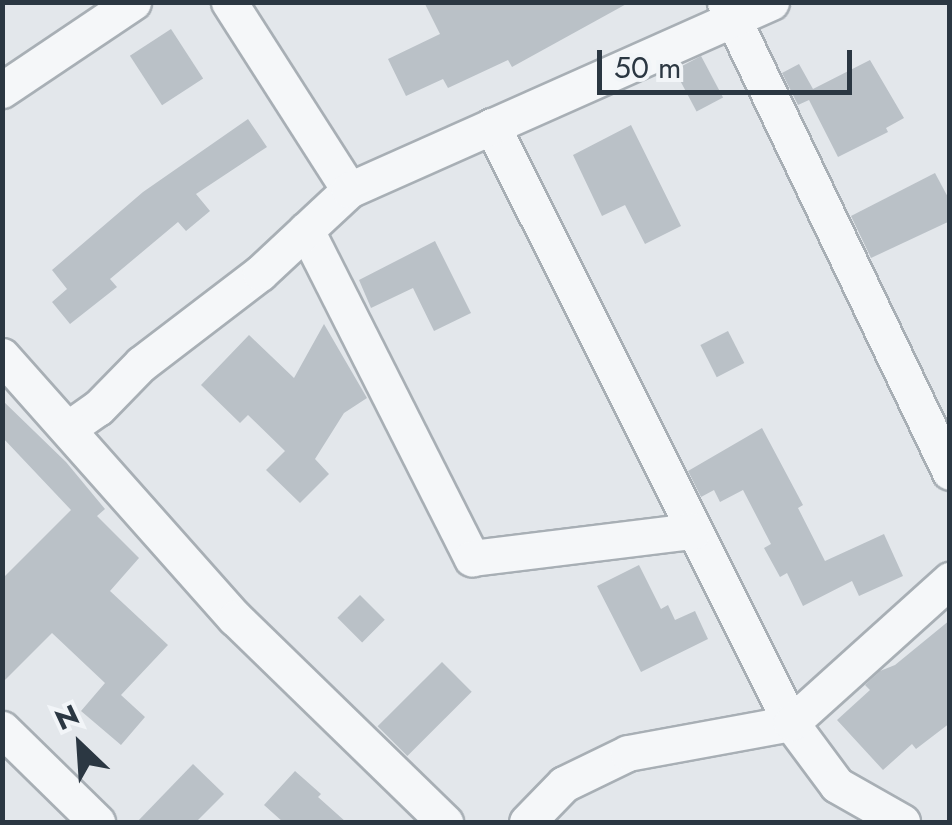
<!DOCTYPE html>
<html>
<head>
<meta charset="utf-8">
<style>
	body { margin:0 }
	#map { position:relative; width:952px; height:825px; overflow:hidden; background:#e3e7eb; font-family:Jost,sans-serif }
	div>[style] { position:absolute }
	[style*='--x'] { left:calc(var(--x)*1px); top:calc(var(--y)*1px); width:calc(var(--w)*1px); rotate:calc(var(--a)*1deg) }
	.building>* { inset:0; background:#bac1c7; transform-origin:0 0 }
	.roads { filter:drop-shadow(2px 0 #a8afb5) drop-shadow(-2px 0 #a8afb5) drop-shadow(0 2px #a8afb5) drop-shadow(0 -2px #a8afb5) }
	.street>* { height:35px; margin:-17.5px; padding:0 17.5px; transform-origin:17.5px; border-radius:17.5px; background:#f5f7f9 }
	span { translate:-50% -50%; white-space:nowrap; text-align:center; line-height:1.15; -webkit-text-stroke:8px #f2f5f8; paint-order:stroke }
	.frame { position:absolute; inset:0; border:5px solid #2b3742; pointer-events:none }
	.north { position:absolute; left:30px; top:695px; width:100px; height:100px; -webkit-text-stroke:8px #f2f5f8; paint-order:stroke; rotate:335deg; font-size:28px; font-weight:700; line-height:40px; text-align:center; color:#2b3742 }
	.north::after { content:''; display:block; margin:auto; width:35px; height:45px; background:#2b3742; clip-path:polygon(50% 0,100% 100%,50% 72%,0 100%) }
	.scale { position:absolute; left:597px; top:50px; width:255px; height:45px; box-sizing:border-box; border:5px solid #2b3742; border-top:0; padding-left:12px; font-size:30px; line-height:35px; white-space:nowrap; color:#2b3742; -webkit-text-stroke:8px #f2f5f8; paint-order:stroke }
</style>
</head>
<body>
<div id="map">
	<div class="building">
		<i style="clip-path:polygon(424px 2px,630px 2px,512px 67px,508px 60px,448px 88px,443px 79px,406px 96px,388px 59px,440px 34px)"></i>
		<i style="left:171px;top:29px;width:59px;height:49px;rotate:57deg"></i>
		<i style="left:701px;top:56px;width:47px;height:30px;rotate:62deg"></i>
		<i style="clip-path:polygon(870px 60px,904px 118px,886px 128px,888px 132px,838px 157px,809px 100px,798px 105px,782px 73px,799px 64px,813px 89px)"></i>
		<i style="clip-path:polygon(248px 119px,267px 147px,196px 194px,210px 211px,186px 231px,178px 222px,110px 279px,117px 287px,70px 324px,52px 302px,67px 289px,52px 270px,143px 192px)"></i>
		<i style="clip-path:polygon(631px 125px,681px 226px,645px 244px,625px 205px,602px 216px,573px 155px)"></i>
		<i style="clip-path:polygon(935px 173px,950px 201px,950px 221px,871px 258px,851px 216px)"></i>
		<i style="clip-path:polygon(435px 241px,471px 313px,434px 331px,413px 288px,371px 308px,359px 280px)"></i>
		<i style="clip-path:polygon(324px 324px,367px 398px,344px 413px,315px 459px,329px 474px,300px 503px,266px 470px,285px 451px,248px 415px,240px 423px,201px 385px,249px 335px,294px 378px)"></i>
		<i style="left:728px;top:331px;width:36px;height:31px;rotate:63deg"></i>
		<i style="clip-path:polygon(2px 400px,66px 462px,105px 509px,97px 516px,139px 558px,110px 591px,168px 645px,121px 695px,145px 717px,121px 745px,81px 711px,105px 683px,52px 633px,2px 683px,2px 579px,71px 510px,2px 437px)"></i>
		<i style="clip-path:polygon(762px 428px,803px 505px,798px 508px,825px 561px,884px 534px,903px 576px,859px 596px,852px 581px,803px 606px,787px 573px,780px 577px,764px 548px,771px 544px,743px 490px,720px 502px,714px 490px,701px 497px,688px 471px)"></i>
		<i style="clip-path:polygon(639px 565px,661px 609px,668px 605px,675px 620px,695px 611px,708px 639px,641px 672px,597px 586px)"></i>
		<i style="left:360px;top:595px;width:35px;height:32px;rotate:45deg"></i>
		<i style="clip-path:polygon(950px 620px,950px 723px,916px 749px,912px 744px,883px 770px,837px 720px,870px 690px,865px 685px,880px 671px,895px 665px)"></i>
		<i style="left:442px;top:662px;width:42px;height:91px;rotate:45deg"></i>
		<i style="clip-path:polygon(193px 764px,224px 794px,196px 822px,137px 822px)"></i>
		<i style="clip-path:polygon(295px 771px,321px 794px,318px 797px,346px 822px,283px 822px,264px 805px)"></i>
	</div>
	<div class="roads">
		<div class="street">
			<i style="--x:229;--y:2;--w:223;--a:57.4"></i>
			<i style="--x:725;--y:2;--w:521;--a:64.42"></i>
			<i style="--x:2;--y:90;--w:158;--a:-33.9"></i>
			<i style="--x:492;--y:126;--w:668;--a:63.4"></i>
			<i style="--x:791;--y:723;--w:77;--a:53.4"></i>
			<i style="--x:837;--y:785;--w:75;--a:29.6"></i>
			<i style="--x:306;--y:230;--w:368;--a:63.2"></i>
			<i style="--x:472;--y:558;--w:223;--a:-7"></i>
			<i style="--x:2;--y:356;--w:351;--a:48.4"></i>
			<i style="--x:235;--y:618;--w:293;--a:44.2"></i>
			<i style="--x:69;--y:428;--w:35;--a:-35"></i>
			<i style="--x:98;--y:408;--w:62;--a:-45.7"></i>
			<i style="--x:141;--y:364;--w:150;--a:-37.4"></i>
			<i style="--x:260;--y:273;--w:122;--a:-43"></i>
			<i style="--x:349;--y:190;--w:462;--a:-24"></i>
			<i style="--x:2;--y:729;--w:133;--a:44.4"></i>
			<i style="--x:527;--y:822;--w:53;--a:-45.8"></i>
			<i style="--x:564;--y:784;--w:71;--a:-25.8"></i>
			<i style="--x:628;--y:753;--w:166;--a:-10.4"></i>
			<i style="--x:791;--y:723;--w:214;--a:-42"></i>
		</div>
	</div>
	<div class="frame"></div>
	<div class="north">N</div>
	<div class="scale">50 m</div>
</div>
</body>
</html>
